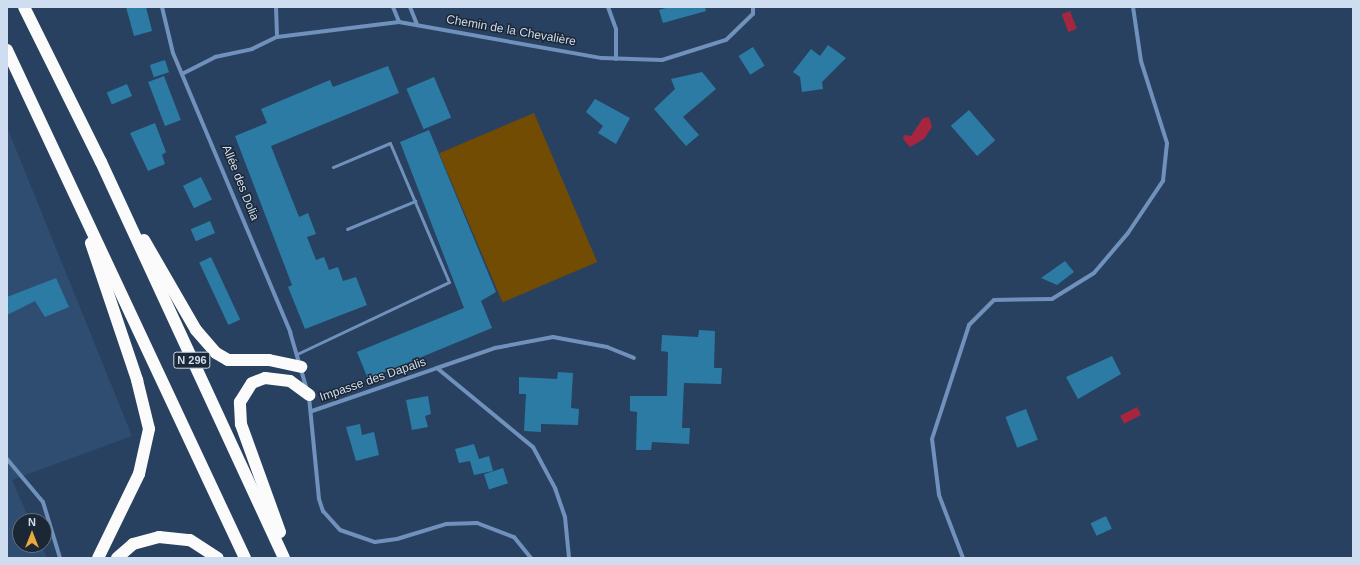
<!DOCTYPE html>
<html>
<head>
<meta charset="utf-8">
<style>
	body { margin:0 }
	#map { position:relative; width:1360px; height:565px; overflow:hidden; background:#284160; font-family:Helvetica,sans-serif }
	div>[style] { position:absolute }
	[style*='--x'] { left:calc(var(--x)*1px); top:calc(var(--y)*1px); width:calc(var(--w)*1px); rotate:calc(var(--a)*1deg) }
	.built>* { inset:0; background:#2f4c71 }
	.green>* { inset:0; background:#724c03; transform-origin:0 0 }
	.water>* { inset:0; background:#a62640; transform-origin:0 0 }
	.building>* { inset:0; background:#2c7ba4; transform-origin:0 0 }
	.lane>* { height:3px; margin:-1.5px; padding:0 1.5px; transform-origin:1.5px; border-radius:1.5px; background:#7091bb }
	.street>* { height:4px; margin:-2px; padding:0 2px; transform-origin:2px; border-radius:2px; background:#7091bb }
	.highway>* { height:12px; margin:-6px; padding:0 6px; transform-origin:6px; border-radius:6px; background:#fbfbfb }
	span { translate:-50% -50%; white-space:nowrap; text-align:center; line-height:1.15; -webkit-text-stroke:3px #1c2735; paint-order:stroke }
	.shield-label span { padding:1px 3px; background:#1c2735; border:1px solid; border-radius:3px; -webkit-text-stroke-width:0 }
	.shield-label { font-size:11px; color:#ceddf0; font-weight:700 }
	.street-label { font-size:12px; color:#ceddf0 }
	.frame { position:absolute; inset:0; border:8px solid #ceddf0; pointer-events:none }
	.north { position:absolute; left:12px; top:513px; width:40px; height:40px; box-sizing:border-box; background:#1c2735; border:1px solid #637080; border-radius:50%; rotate:0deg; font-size:11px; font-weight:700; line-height:16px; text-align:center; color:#ceddf0 }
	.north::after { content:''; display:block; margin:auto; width:14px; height:18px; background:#eda83b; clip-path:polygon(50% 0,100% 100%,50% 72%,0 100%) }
</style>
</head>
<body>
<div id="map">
	<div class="built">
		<i style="clip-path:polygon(7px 127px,132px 436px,12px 480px,30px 521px,20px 521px,20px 545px,41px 545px,47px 558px,7px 558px)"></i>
	</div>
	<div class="green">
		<i style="left:534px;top:113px;width:162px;height:103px;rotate:67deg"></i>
	</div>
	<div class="water">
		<i style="left:1070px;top:11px;width:19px;height:9px;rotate:69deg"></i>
		<i style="clip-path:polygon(929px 117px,932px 127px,924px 139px,910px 147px,903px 139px,904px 135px,911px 136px,923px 118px)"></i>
		<i style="left:1137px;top:407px;width:9px;height:19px;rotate:63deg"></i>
	</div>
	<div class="building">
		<i style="clip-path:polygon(126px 7px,146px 7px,152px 31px,134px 36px)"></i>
		<i style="clip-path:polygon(669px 7px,705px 7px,706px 11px,663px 23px,659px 10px)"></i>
		<i style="clip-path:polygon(828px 45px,846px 58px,822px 82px,823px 89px,802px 92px,800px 77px,793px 72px,811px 49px,820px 56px)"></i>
		<i style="left:753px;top:47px;width:22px;height:17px;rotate:58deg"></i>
		<i style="left:165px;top:60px;width:13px;height:16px;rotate:72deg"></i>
		<i style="clip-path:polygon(388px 66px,399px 93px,271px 146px,299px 217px,308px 213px,316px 234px,307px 237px,316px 260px,324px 257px,329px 270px,338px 267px,343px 281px,356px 277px,367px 305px,305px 329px,288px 287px,292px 285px,235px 136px,267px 123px,261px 109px,330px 80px,333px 87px)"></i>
		<i style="clip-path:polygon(702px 72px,716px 89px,683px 117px,699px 135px,686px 146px,654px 109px,675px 89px,671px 79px)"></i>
		<i style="left:164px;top:76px;width:47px;height:17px;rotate:69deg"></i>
		<i style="left:434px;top:77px;width:44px;height:30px;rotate:67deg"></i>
		<i style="left:127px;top:84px;width:13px;height:22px;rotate:67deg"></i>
		<i style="clip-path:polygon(595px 99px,630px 118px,616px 144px,598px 133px,603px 126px,586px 112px)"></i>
		<i style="left:969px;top:110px;width:40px;height:24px;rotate:49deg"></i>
		<i style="clip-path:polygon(155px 123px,166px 152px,162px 155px,165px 164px,148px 171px,130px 133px)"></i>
		<i style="clip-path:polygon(429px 130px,496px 292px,481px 301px,492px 328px,368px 379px,357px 352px,464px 308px,400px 142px)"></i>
		<i style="left:201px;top:177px;width:25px;height:20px;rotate:64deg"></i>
		<i style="left:210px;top:221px;width:13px;height:21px;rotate:67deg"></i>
		<i style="left:211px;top:257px;width:69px;height:13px;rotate:65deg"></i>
		<i style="clip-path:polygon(1065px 261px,1074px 272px,1057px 285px,1041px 278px)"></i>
		<i style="clip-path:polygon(56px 278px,69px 307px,45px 317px,35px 301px,7px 315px,7px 297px)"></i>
		<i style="clip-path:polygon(699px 330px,715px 331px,714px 368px,722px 368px,721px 384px,684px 383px,682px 428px,690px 428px,689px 444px,652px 442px,651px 450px,636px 450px,637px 412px,630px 411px,630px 396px,667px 396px,668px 352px,661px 351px,662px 335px,698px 337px)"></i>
		<i style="clip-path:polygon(1112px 356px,1121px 374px,1078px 399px,1066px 377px)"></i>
		<i style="clip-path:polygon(558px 372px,573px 373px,571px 408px,579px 409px,578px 425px,541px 424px,541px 432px,524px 431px,526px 394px,519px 394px,519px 377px,557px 379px)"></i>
		<i style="clip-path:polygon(428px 396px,431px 414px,425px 416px,428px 427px,412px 430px,406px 400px)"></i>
		<i style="left:1026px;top:409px;width:33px;height:22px;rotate:69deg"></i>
		<i style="clip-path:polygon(360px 424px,362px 435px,374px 432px,379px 455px,356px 461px,346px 427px)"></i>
		<i style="clip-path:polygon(474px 444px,479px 459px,489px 456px,493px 471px,474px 475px,470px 461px,459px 463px,455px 449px)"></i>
		<i style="left:503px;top:468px;width:16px;height:20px;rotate:72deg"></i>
		<i style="left:1106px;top:516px;width:14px;height:17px;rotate:65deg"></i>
	</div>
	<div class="lane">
		<i style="--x:347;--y:229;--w:74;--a:-22.4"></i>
		<i style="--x:297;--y:354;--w:168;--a:-25.3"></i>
		<i style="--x:449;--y:282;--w:151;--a:-113"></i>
		<i style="--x:390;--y:143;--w:62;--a:157.2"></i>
	</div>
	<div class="street">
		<i style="--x:162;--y:7;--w:47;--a:76.6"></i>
		<i style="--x:173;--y:53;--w:303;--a:67.2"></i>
		<i style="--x:290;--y:332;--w:60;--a:73.7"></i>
		<i style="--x:276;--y:7;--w:30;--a:88"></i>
		<i style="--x:393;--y:7;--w:16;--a:68"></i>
		<i style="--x:410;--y:7;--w:18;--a:68"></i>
		<i style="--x:608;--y:7;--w:23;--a:70"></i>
		<i style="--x:616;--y:29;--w:30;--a:90"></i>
		<i style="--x:182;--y:74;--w:37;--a:-27"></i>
		<i style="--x:215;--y:57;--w:38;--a:-12"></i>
		<i style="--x:252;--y:49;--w:28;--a:-26"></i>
		<i style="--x:277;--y:37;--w:123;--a:-7"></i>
		<i style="--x:399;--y:22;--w:206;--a:10.1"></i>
		<i style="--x:602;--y:58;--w:60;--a:1.9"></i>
		<i style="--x:662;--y:60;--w:67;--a:-17.4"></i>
		<i style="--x:726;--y:40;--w:37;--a:-44"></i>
		<i style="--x:753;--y:14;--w:7;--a:-90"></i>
		<i style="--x:437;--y:368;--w:61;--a:-19"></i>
		<i style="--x:495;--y:348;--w:59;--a:-10.7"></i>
		<i style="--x:553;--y:337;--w:55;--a:10.5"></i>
		<i style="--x:607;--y:347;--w:29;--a:22"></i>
		<i style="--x:309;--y:397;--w:102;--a:84.4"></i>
		<i style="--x:319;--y:499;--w:13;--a:72"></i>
		<i style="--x:323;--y:511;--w:25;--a:48"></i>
		<i style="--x:340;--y:530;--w:37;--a:19"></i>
		<i style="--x:375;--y:542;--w:22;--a:-8"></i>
		<i style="--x:397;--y:539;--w:51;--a:-17"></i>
		<i style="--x:446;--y:524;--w:31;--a:-2"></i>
		<i style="--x:477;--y:523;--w:40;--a:21"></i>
		<i style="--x:514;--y:537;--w:27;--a:51"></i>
		<i style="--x:312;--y:411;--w:132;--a:-19"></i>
		<i style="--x:437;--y:368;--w:124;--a:39.5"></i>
		<i style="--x:533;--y:447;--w:47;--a:61.8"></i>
		<i style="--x:555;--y:488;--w:31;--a:71"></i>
		<i style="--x:565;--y:517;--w:41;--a:84.4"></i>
		<i style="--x:7;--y:459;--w:56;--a:50.1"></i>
		<i style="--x:43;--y:502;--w:59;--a:73.1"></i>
		<i style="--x:963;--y:558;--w:67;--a:-110.9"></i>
		<i style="--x:939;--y:495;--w:56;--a:-97.1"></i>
		<i style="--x:932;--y:439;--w:120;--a:-72"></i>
		<i style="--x:969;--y:325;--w:35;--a:-45"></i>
		<i style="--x:994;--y:300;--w:58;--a:-1"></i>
		<i style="--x:1052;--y:299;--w:49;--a:-31.8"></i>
		<i style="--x:1094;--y:273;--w:52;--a:-49.6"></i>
		<i style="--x:1128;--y:233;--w:63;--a:-56.1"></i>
		<i style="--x:1163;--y:181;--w:38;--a:-84"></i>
		<i style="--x:1167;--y:143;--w:86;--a:-107.6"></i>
		<i style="--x:1141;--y:61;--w:55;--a:-98.4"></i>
	</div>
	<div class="highway">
		<i style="--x:24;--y:7;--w:173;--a:63.6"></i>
		<i style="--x:101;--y:162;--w:436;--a:65.2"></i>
		<i style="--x:7;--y:50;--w:561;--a:64.9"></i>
		<i style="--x:144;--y:240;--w:104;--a:60"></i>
		<i style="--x:196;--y:330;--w:30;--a:49"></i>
		<i style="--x:216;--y:353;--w:14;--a:30"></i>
		<i style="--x:228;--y:360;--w:41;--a:0"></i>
		<i style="--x:269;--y:360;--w:33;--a:12"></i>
		<i style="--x:91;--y:243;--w:145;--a:71.4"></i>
		<i style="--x:137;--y:380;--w:50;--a:76.2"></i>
		<i style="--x:149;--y:429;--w:46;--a:102.5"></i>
		<i style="--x:139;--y:474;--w:93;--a:116"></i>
		<i style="--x:280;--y:532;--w:115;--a:-109.9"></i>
		<i style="--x:241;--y:424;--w:22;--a:-93"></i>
		<i style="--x:240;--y:402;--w:22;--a:-58"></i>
		<i style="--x:252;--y:383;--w:14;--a:-21"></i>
		<i style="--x:265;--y:378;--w:25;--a:7"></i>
		<i style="--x:290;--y:381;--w:24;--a:36"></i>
		<i style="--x:117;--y:558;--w:21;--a:-41"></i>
		<i style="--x:133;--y:544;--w:27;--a:-15"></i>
		<i style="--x:159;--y:537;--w:31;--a:6"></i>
		<i style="--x:190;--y:540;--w:33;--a:33"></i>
	</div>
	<div class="shield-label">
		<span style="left:192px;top:360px">N 296</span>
	</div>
	<div class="street-label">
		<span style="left:511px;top:31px;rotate:10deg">Chemin de la Chevalière</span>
		<span style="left:240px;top:183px;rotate:68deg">Allée des Dolia</span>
		<span style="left:373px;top:380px;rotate:-19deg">Impasse des Dapalis</span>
	</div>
	<div class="frame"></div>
	<div class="north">N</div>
</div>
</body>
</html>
